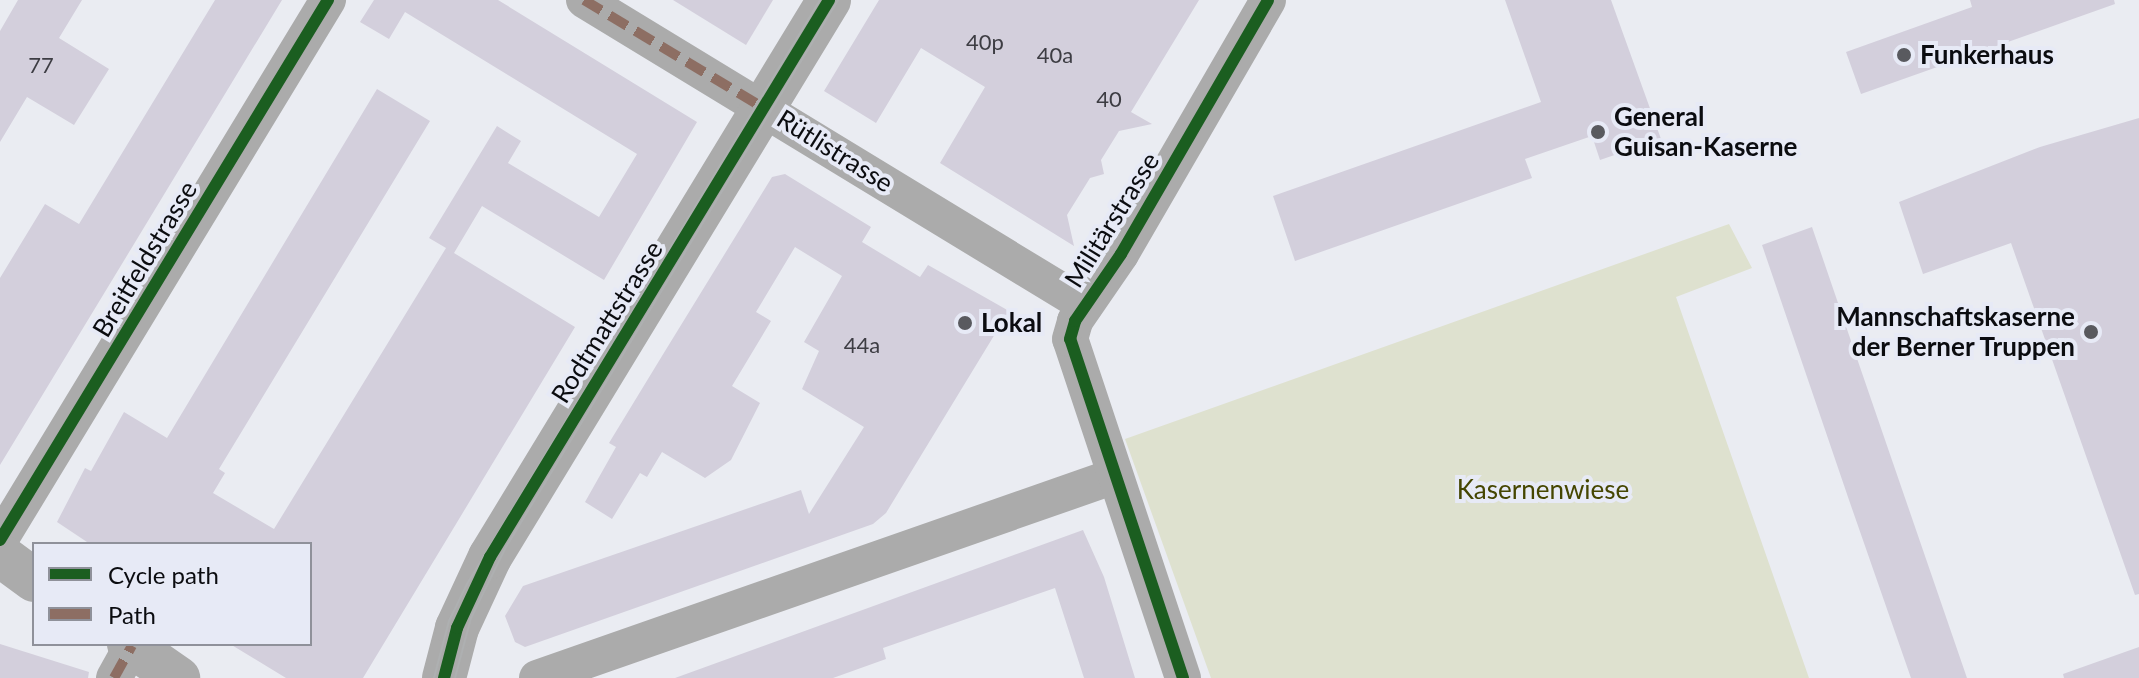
<!DOCTYPE html>
<html>
<head>
<meta charset="utf-8">
<style>
	body { margin:0 }
	#map { position:relative; width:2139px; height:678px; overflow:hidden; background:#eaecf2; font-family:Lato,sans-serif }
	div>[style] { position:absolute }
	[style*='--x'] { left:calc(var(--x)*1px); top:calc(var(--y)*1px); width:calc(var(--w)*1px); rotate:calc(var(--a)*1deg) }
	.green>* { inset:0; background:#dee1cf }
	.building>* { inset:0; background:#d3cfdc }
	.minor>* { height:36px; margin:-18px; padding:0 18px; transform-origin:18px; border-radius:18px; background:#ababab }
	.tertiary>* { height:44px; margin:-22px; padding:0 22px; transform-origin:22px; border-radius:22px; background:#ababab }
	.tram>* { height:2px; margin:-1px; padding:0 1px; transform-origin:1px; border-radius:1px; background:#aeb0b1 }
	.quiet>* { height:10px; margin-top:-5px; transform-origin:0; background:repeating-linear-gradient(90deg,#8d6e63 0 20px,transparent 0 30px) }
	.cycleway>* { height:12px; margin:-6px; padding:0 6px; transform-origin:6px; border-radius:6px; background:#1b5e20 }
	.dots>* { width:22px; height:22px; translate:-50% -50%; box-sizing:border-box; border:4px solid #e7eaf6; border-radius:50% }
	span { translate:-50% -50%; white-space:nowrap; text-align:center; line-height:1.15; -webkit-text-stroke:8px #e7eaf6; paint-order:stroke }
	.number-label { font-size:22px; color:#3d3d43 }
	.number-label span { -webkit-text-stroke-width:0 }
	.poi-label { font-size:26px; color:#0b0c10; font-weight:700 }
	.left { translate:0 -50%; text-align:left }
	.right { translate:-100% -50%; text-align:right }
	.street-label { font-size:26px; color:#0b0c10 }
	.park-label { font-size:26px; color:#454601 }
	.legend { position:absolute; left:32px; top:542px; width:280px; height:104px; box-sizing:border-box; background:#e7eaf6; border:2px solid #8f919a; margin:0; padding:10px 14px; list-style:none; font-size:24px; color:#0b0c10 }
	.legend li { display:flex; align-items:center; gap:16px; height:40px }
	.legend b { width:40px; border:2px solid #8f919a }
</style>
</head>
<body>
<div id="map">
	<div class="green">
		<i style="clip-path:polygon(1729px 224px,1752px 268px,1676px 297px,1809px 678px,1211px 678px,1125px 439px)"></i>
	</div>
	<div class="building">
		<i style="clip-path:polygon(18px 0,82px 0,59px 38px,109px 69px,74px 125px,27px 97px,0 142px,0 31px)"></i>
		<i style="clip-path:polygon(215px 0,282px 0,0 465px,0 278px,45px 204px,79px 224px)"></i>
		<i style="clip-path:polygon(374px 0,498px 0,697px 122px,604px 280px,482px 206px,454px 253px,575px 327px,363px 678px,286px 678px,230px 644px,310px 644px,310px 544px,90px 544px,57px 522px,85px 468px,91px 471px,124px 412px,167px 438px,377px 89px,430px 121px,219px 469px,225px 473px,213px 493px,274px 529px,446px 248px,429px 238px,497px 126px,521px 141px,508px 163px,599px 217px,637px 154px,405px 12px,389px 39px,360px 22px)"></i>
		<i style="clip-path:polygon(673px 0,773px 0,746px 45px)"></i>
		<i style="clip-path:polygon(879px 0,1199px 0,1131px 112px,1152px 124px,1119px 131px,1101px 160px,1104px 174px,1090px 178px,1067px 215px,1074px 246px,940px 163px,985px 87px,921px 48px,876px 123px,824px 91px)"></i>
		<i style="clip-path:polygon(1505px 0,1611px 0,1661px 139px,1600px 160px,1592px 136px,1525px 159px,1532px 178px,1295px 261px,1273px 196px,1541px 102px)"></i>
		<i style="clip-path:polygon(1970px 0,2114px 0,2115px 4px,1861px 94px,1846px 52px,1972px 7px)"></i>
		<i style="clip-path:polygon(2139px 118px,2139px 594px,2135px 595px,2011px 243px,1923px 274px,1899px 202px,2040px 147px)"></i>
		<i style="clip-path:polygon(785px 174px,871px 227px,862px 242px,920px 277px,928px 265px,1009px 311px,886px 513px,873px 524px,525px 647px,515px 642px,505px 616px,523px 586px,801px 490px,809px 514px,864px 427px,802px 389px,819px 351px,804px 342px,842px 276px,795px 247px,756px 312px,771px 321px,732px 386px,760px 403px,731px 460px,705px 478px,662px 452px,647px 477px,640px 473px,612px 519px,585px 502px,616px 447px,609px 443px,662px 356px,772px 177px)"></i>
		<i style="clip-path:polygon(1812px 227px,1862px 373px,1967px 678px,1911px 678px,1849px 500px,1762px 245px)"></i>
		<i style="clip-path:polygon(1083px 530px,1104px 577px,1135px 678px,1084px 678px,1055px 588px,883px 648px,886px 659px,833px 678px,675px 678px)"></i>
		<i style="clip-path:polygon(0 644px,89px 672px,88px 678px,0 678px)"></i>
		<i style="clip-path:polygon(2139px 647px,2139px 678px,2064px 678px,2063px 674px)"></i>
	</div>
	<div class="minor">
		<i style="--x:584;--y:0;--w:587;--a:31.33"></i>
		<i style="--x:0;--y:540;--w:632;--a:-58.73"></i>
		<i style="--x:114;--y:678;--w:37;--a:-61"></i>
		<i style="--x:537;--y:678;--w:609;--a:-19.27"></i>
		<i style="--x:1183;--y:678;--w:357;--a:-108.4"></i>
		<i style="--x:1070;--y:339;--w:19;--a:-74"></i>
		<i style="--x:1075;--y:321;--w:81;--a:-55.5"></i>
		<i style="--x:1121;--y:254;--w:293;--a:-59.9"></i>
	</div>
	<div class="tertiary">
		<i style="--x:0;--y:555;--w:42;--a:36.3"></i>
		<i style="--x:129;--y:644;--w:60;--a:34.8"></i>
		<i style="--x:444;--y:678;--w:52;--a:-75.4"></i>
		<i style="--x:457;--y:628;--w:78;--a:-65.1"></i>
		<i style="--x:490;--y:557;--w:652;--a:-58.67"></i>
	</div>
	<div class="tram">
		<i style="--x:434;--y:678;--w:59;--a:-75.3"></i>
		<i style="--x:449;--y:621;--w:41;--a:-64.1"></i>
		<i style="--x:467;--y:584;--w:682;--a:-58.85"></i>
		<i style="--x:455;--y:678;--w:62;--a:-75.1"></i>
		<i style="--x:471;--y:618;--w:79;--a:-63.8"></i>
		<i style="--x:506;--y:547;--w:640;--a:-58.74"></i>
	</div>
	<div class="quiet">
		<i style="--x:584;--y:0;--w:210;--a:31"></i>
		<i style="--x:114;--y:678;--w:37;--a:-61"></i>
	</div>
	<div class="cycleway">
		<i style="--x:0;--y:540;--w:632;--a:-58.73"></i>
		<i style="--x:444;--y:678;--w:52;--a:-75.4"></i>
		<i style="--x:457;--y:628;--w:78;--a:-65.1"></i>
		<i style="--x:490;--y:557;--w:652;--a:-58.67"></i>
		<i style="--x:1183;--y:678;--w:357;--a:-108.4"></i>
		<i style="--x:1070;--y:339;--w:19;--a:-74"></i>
		<i style="--x:1075;--y:321;--w:81;--a:-55.5"></i>
		<i style="--x:1121;--y:254;--w:293;--a:-59.9"></i>
	</div>
	<div class="dots">
		<i style="left:1904px;top:55px;background:#595a5f"></i>
		<i style="left:1598px;top:132px;background:#595a5f"></i>
		<i style="left:965px;top:323px;background:#595a5f"></i>
		<i style="left:2091px;top:332px;background:#595a5f"></i>
	</div>
	<div class="number-label">
		<span style="left:985px;top:42px">40p</span>
		<span style="left:1055px;top:55px">40a</span>
		<span style="left:41px;top:65px">77</span>
		<span style="left:1109px;top:99px">40</span>
		<span style="left:862px;top:345px">44a</span>
	</div>
	<div class="poi-label">
		<span class="left" style="left:1920px;top:55px">Funkerhaus</span>
		<span class="left" style="left:1614px;top:132px">General<br>Guisan-Kaserne</span>
		<span class="right" style="left:2075px;top:332px">Mannschaftskaserne<br>der Berner Truppen</span>
		<span class="left" style="left:981px;top:323px">Lokal</span>
	</div>
	<div class="street-label">
		<span style="left:835px;top:151px;rotate:32deg">Rütlistrasse</span>
		<span style="left:1112px;top:220px;rotate:-58deg">Militärstrasse</span>
		<span style="left:145px;top:259px;rotate:-59deg">Breitfeldstrasse</span>
		<span style="left:607px;top:322px;rotate:-58deg">Rodtmattstrasse</span>
	</div>
	<div class="park-label">
		<span style="left:1543px;top:490px">Kasernenwiese</span>
	</div>
	<ul class="legend">
	<li><b style="height:10px;background:#1b5e20"></b>Cycle path</li>
	<li><b style="height:10px;background:#8d6e63"></b>Path</li>
	</ul>
</div>
</body>
</html>
